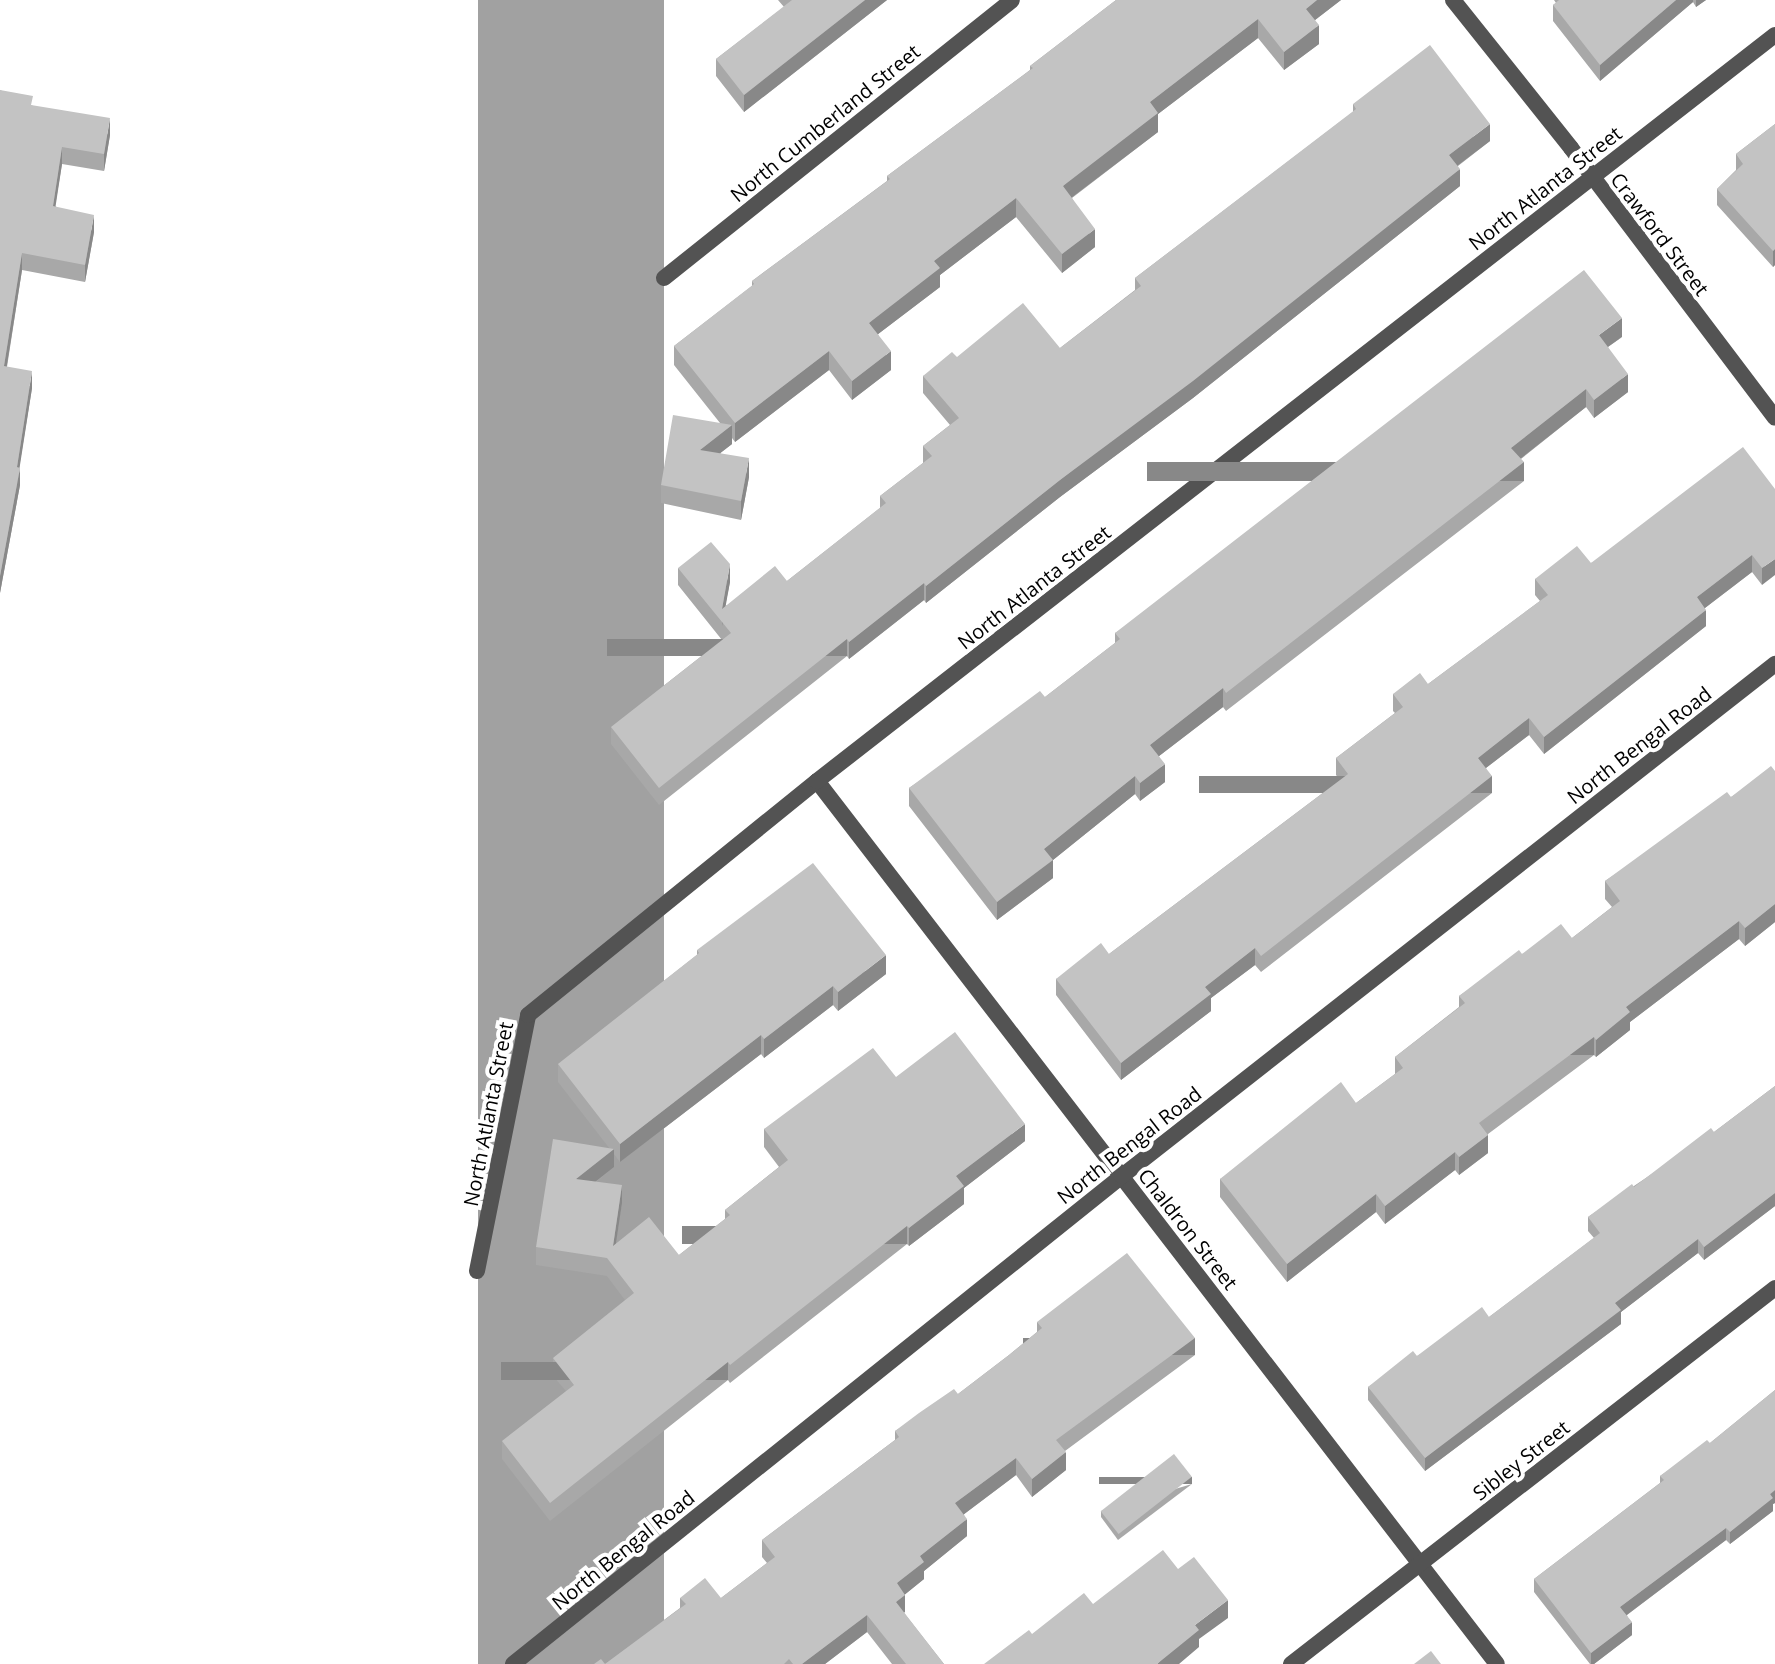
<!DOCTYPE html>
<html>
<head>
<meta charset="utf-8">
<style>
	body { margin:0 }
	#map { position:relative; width:1775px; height:1664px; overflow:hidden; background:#fff; font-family:"Open Sans",sans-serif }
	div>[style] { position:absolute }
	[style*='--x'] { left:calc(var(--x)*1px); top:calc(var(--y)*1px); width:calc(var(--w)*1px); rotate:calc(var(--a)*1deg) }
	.water>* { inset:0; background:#a1a1a1; transform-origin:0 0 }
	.minor>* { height:16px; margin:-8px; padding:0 8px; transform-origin:8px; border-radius:8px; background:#535353 }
	.wall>* { inset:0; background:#a8a8a8 }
	.shaded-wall>* { inset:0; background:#888; transform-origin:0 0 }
	.building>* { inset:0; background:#c3c3c3; transform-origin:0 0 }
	span { translate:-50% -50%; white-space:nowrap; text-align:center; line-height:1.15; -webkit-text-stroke:8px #fff; paint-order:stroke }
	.street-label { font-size:20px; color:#000 }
</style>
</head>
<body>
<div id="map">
	<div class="water">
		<i style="left:478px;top:0;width:186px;height:1687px"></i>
	</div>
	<div class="minor">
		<i style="--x:1453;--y:0;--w:189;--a:51.4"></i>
		<i style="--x:1571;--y:148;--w:338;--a:52.9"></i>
		<i style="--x:664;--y:278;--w:445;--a:-38.6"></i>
		<i style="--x:817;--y:781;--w:1114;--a:52.4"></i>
		<i style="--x:477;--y:1271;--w:261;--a:-78.7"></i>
		<i style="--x:528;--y:1015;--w:372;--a:-39"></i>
		<i style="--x:817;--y:781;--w:1214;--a:-37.91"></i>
		<i style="--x:513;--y:1664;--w:780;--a:-38.71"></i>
		<i style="--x:1122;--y:1176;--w:830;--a:-38.1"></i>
		<i style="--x:1291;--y:1664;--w:613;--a:-37.84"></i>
	</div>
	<div class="wall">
		<i style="clip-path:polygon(778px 0,887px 0,744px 112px,716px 76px,716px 59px,784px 7px)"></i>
		<i style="clip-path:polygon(1116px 0,1341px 0,1315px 20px,1319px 44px,1284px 70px,1258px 38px,1158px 114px,1158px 132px,1072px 198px,1095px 247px,1062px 273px,1016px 217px,940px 275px,940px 287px,878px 334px,891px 370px,852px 400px,829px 370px,735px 442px,732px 438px,732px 444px,720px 453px,749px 477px,741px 520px,661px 503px,661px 485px,720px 423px,674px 365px,674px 346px,752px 286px,752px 281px,887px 181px,887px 176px,1030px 70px,1030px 66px)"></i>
		<i style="clip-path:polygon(1554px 0,1706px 0,1696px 7px,1693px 2px,1600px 81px,1553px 21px,1553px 5px,1556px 3px)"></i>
		<i style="clip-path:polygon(0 90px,33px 106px,110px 135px,104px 171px,62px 164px,55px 206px,94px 232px,85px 282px,22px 270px,7px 367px,32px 388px,19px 468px,20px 485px,0 593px)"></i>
		<i style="clip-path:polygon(1353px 104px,1490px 141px,1458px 166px,1460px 186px,1193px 398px,1060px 497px,926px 603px,924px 600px,849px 659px,847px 656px,659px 805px,611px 744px,611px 727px,722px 640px,678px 585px,678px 568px,730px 582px,725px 606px,787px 581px,880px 508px,880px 496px,923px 463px,923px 446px,950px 425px,923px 393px,923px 376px,957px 357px,1060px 348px,1135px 290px,1135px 278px,1353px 112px)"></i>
		<i style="clip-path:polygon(1775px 124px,1775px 265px,1773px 267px,1717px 205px,1717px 189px,1736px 170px,1736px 154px)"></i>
		<i style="clip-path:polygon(1622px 337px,1608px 347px,1628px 392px,1594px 418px,1586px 407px,1521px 459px,1524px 481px,1226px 711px,1223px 707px,1159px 756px,1165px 782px,1140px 801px,1135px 794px,1053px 860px,1053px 878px,997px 920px,909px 806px,909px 788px,1045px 697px,1115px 643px,1115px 633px)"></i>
		<i style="clip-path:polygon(1775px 489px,1762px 585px,1752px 572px,1705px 608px,1706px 626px,1544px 754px,1529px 735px,1486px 768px,1492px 793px,1261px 972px,1255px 965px,1211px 998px,1211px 1011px,1121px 1080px,1056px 995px,1056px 979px,1109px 954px,1340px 780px,1336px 775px,1336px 758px,1395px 713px,1393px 711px,1393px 694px,1428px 684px,1540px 601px,1535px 595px,1535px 579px,1591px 563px)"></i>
		<i style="clip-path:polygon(1775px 771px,1775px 922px,1745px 946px,1739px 939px,1630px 1022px,1630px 1030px,1596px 1057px,1594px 1055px,1488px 1134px,1488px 1153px,1459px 1175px,1455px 1170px,1385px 1224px,1376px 1212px,1287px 1282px,1220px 1197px,1220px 1179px,1356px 1103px,1395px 1074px,1395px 1057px,1459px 1007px,1459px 996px,1522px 954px,1572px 938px,1612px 907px,1605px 899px,1605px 881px,1731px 797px)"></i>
		<i style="clip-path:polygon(697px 950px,886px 974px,838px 1011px,833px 1005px,764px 1058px,761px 1054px,620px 1162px,614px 1154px,614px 1167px,596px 1182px,622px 1203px,616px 1243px,679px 1255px,725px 1219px,725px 1210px,779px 1167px,764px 1147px,764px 1129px,896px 1077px,1025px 1141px,964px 1188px,964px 1204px,909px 1246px,907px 1244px,730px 1383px,728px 1380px,550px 1521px,502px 1459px,502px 1441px,566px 1391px,553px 1376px,553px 1358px,625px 1300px,607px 1276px,536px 1265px,536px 1247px,610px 1149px,558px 1082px,558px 1064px,697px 955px)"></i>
		<i style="clip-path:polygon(1775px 1086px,1775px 1206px,1704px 1260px,1698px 1253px,1621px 1312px,1621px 1324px,1425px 1471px,1368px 1400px,1368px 1387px,1417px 1356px,1489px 1317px,1594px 1238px,1588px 1231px,1588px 1217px,1714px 1132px)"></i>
		<i style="clip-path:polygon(1037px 1322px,1195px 1355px,1065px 1451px,1066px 1470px,1032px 1497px,1016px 1475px,964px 1514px,967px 1536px,924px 1571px,924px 1579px,905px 1594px,904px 1613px,944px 1664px,892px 1664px,867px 1632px,825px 1664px,605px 1664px,680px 1608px,680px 1598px,721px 1598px,767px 1563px,762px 1557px,762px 1540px,895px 1440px,895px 1431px,958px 1394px,1009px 1355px,1037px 1332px)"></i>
		<i style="clip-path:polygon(1775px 1390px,1775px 1503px,1773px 1504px,1773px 1511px,1730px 1544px,1726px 1540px,1627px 1615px,1632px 1635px,1594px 1664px,1590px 1664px,1534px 1592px,1534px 1579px,1660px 1483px,1660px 1476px,1710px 1443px)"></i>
		<i style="clip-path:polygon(1192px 1484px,1118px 1540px,1101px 1517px,1101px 1511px)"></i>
	</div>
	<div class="shaded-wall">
		<i style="clip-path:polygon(865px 0,887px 0,744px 112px,744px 95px)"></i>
		<i style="clip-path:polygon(1317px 0,1341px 0,1306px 27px,1306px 9px)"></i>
		<i style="clip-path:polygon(1676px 0,1693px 0,1693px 2px,1600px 81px,1600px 65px)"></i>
		<i style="clip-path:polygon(1696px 0,1706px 0,1696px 7px)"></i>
		<i style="clip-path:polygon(1258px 19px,1258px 38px,1158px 114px,1158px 132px,1063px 204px,1063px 186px,1150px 102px)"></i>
		<i style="clip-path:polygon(1319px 25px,1319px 44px,1284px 70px,1284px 52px)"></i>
		<i style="clip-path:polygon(110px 118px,110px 135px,104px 171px,104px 154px)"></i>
		<i style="clip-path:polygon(1490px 124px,1490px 141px,1449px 172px,1449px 155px)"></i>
		<i style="clip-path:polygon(62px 147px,62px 164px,53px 223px,53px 206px)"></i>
		<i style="clip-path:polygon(1460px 169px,1460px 186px,1193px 398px,1060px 497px,926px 603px,926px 586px,1060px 480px)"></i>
		<i style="clip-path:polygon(1016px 198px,1016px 217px,940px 275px,940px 287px,869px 341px,869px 323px,934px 261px)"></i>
		<i style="clip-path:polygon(94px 215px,94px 232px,85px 282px,85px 265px)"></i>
		<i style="clip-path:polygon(1095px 229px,1095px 247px,1062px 273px,1062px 254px)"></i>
		<i style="clip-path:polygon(1775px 249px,1775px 265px,1773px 267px,1773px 251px)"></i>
		<i style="clip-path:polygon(22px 253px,22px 270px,4px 383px,4px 366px)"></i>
		<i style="clip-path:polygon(1622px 318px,1622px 337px,1599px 353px,1599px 335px)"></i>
		<i style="clip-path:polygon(829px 351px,829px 370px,735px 442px,735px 423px)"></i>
		<i style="clip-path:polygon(891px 351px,891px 370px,852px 400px,852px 381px)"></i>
		<i style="clip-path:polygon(32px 371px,32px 388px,17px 484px,17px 467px)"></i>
		<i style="clip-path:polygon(1628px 374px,1628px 392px,1594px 418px,1594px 400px)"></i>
		<i style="clip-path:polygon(1586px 389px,1586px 407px,1511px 466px,1511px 448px)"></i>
		<i style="clip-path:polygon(732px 425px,732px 444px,700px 469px,700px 450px)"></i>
		<i style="clip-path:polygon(749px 458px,749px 477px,741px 520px,741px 501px)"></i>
		<i style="left:1524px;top:462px;width:19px;height:377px;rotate:90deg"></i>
		<i style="clip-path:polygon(20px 468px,20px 485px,0 593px,0 576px)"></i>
		<i style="clip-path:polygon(1752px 555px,1752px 572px,1697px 614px,1697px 597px)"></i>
		<i style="clip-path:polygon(1775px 559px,1775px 575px,1762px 585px,1762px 568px)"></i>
		<i style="clip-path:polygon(730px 564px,730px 582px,722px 626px,722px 609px)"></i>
		<i style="clip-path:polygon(924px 583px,924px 600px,849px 659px,849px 642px)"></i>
		<i style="clip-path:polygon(1706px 610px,1706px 626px,1544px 754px,1544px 737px)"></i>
		<i style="left:847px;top:639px;width:17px;height:240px;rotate:90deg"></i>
		<i style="clip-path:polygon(1223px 688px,1223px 707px,1150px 763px,1150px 745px)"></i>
		<i style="clip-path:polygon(1529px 718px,1529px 735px,1478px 774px,1478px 758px)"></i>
		<i style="clip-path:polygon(1165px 764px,1165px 782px,1140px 801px,1140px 783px)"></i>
		<i style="clip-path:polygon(1135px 776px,1135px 794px,1053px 860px,1053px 878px,997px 920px,997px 902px,1044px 849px)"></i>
		<i style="left:1492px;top:776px;width:17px;height:293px;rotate:90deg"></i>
		<i style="clip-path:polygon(1775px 904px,1775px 922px,1745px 946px,1745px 928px)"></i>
		<i style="clip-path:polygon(1739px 921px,1739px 939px,1630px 1022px,1630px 1030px,1596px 1057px,1596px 1040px,1626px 1007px)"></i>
		<i style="clip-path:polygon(1255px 948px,1255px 965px,1211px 998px,1211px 1011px,1121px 1080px,1121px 1063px,1205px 987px)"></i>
		<i style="clip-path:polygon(886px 955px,886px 974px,838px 1011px,838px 992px)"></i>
		<i style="clip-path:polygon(833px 986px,833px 1005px,764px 1058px,764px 1039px)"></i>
		<i style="clip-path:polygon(761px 1035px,761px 1054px,620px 1162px,620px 1144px)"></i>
		<i style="left:1594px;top:1037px;width:18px;height:144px;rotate:90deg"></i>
		<i style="clip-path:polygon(1025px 1124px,1025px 1141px,964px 1188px,964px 1204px,909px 1246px,909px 1228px,956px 1176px)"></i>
		<i style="clip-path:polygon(1488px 1135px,1488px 1153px,1459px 1175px,1459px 1157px)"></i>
		<i style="clip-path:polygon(614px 1149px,614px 1167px,576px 1197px,576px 1179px)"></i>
		<i style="clip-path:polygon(1455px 1152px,1455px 1170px,1385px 1224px,1385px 1206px)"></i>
		<i style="clip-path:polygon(622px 1185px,622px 1203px,613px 1263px,613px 1246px)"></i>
		<i style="clip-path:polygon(1775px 1193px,1775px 1206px,1704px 1260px,1704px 1247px)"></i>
		<i style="clip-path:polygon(1376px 1194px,1376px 1212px,1287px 1282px,1287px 1264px)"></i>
		<i style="left:907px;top:1226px;width:18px;height:225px;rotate:90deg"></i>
		<i style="clip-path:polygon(1698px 1239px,1698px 1253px,1621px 1312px,1621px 1324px,1425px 1471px,1425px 1458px,1615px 1303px)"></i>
		<i style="left:1195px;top:1338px;width:17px;height:172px;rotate:90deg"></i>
		<i style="left:728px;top:1362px;width:18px;height:227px;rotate:90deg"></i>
		<i style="clip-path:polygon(1066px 1452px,1066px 1470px,1032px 1497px,1032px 1479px)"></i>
		<i style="clip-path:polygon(1016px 1458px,1016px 1475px,955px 1521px,955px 1503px)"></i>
		<i style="left:1192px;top:1477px;width:7px;height:93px;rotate:90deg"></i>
		<i style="clip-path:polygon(1775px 1490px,1775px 1503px,1773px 1504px,1773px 1511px,1730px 1544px,1730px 1532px)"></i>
		<i style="clip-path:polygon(967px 1519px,967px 1536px,924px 1571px,924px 1579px,897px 1601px,897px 1583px,920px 1556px)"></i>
		<i style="clip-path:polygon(1726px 1528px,1726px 1540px,1620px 1620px,1620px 1607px)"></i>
		<i style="clip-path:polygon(905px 1595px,905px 1612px,896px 1620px,896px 1602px)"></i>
		<i style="clip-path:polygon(1228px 1600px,1228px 1618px,1199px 1639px,1199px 1647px,1179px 1664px,1157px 1664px,1195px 1625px)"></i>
		<i style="clip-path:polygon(867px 1615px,867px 1632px,825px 1664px,802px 1664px)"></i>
		<i style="clip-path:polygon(1632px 1622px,1632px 1635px,1594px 1664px,1591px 1664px,1591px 1653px)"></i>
	</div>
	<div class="building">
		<i style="clip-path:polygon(792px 0,865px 0,744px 95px,716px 59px)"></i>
		<i style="clip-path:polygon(1116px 0,1317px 0,1306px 9px,1319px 25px,1284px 52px,1258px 19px,1150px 102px,1158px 113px,1063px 186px,1095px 229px,1062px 254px,1016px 198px,934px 261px,940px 268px,869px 323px,891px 351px,852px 381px,829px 351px,735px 423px,674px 346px,754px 284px,752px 281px,890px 179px,887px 176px,1033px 68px,1030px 66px)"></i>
		<i style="clip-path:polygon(1559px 0,1676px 0,1600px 65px,1553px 5px)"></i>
		<i style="clip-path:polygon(1430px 45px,1490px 124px,1449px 155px,1460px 169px,1193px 381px,1060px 480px,926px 586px,924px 583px,849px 642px,847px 639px,659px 788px,611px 727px,731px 633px,678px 568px,711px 542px,730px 564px,722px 609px,775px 566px,787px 581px,886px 503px,880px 496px,932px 456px,923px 446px,959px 418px,923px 376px,952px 352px,957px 357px,1023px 303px,1060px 348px,1141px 286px,1135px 278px,1356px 109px,1353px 104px)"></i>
		<i style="clip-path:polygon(0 90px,33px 96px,31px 105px,110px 118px,104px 154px,62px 147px,53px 206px,94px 215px,85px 265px,22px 253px,4px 366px,32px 371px,17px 467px,20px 468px,0 576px)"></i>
		<i style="clip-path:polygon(1775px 124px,1775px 249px,1773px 251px,1717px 189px,1743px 164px,1736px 154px)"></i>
		<i style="clip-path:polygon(1584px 270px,1622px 318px,1599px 335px,1628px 374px,1594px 400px,1586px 389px,1511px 448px,1524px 462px,1226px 693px,1223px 688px,1150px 745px,1165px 764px,1140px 783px,1135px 776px,1044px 849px,1053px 860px,997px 902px,909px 788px,1040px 691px,1045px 697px,1120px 639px,1115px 633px)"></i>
		<i style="clip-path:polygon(673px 415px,732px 425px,700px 450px,749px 458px,741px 501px,661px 485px)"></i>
		<i style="clip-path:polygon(1743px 447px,1775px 489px,1775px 559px,1762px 568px,1752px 555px,1697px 597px,1706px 610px,1544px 737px,1529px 718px,1478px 758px,1492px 776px,1261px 956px,1255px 948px,1205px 987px,1211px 994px,1121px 1063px,1056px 979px,1101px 943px,1109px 954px,1348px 774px,1336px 758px,1403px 707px,1393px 694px,1420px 673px,1428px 684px,1548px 595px,1535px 579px,1577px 546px,1591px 563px)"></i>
		<i style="clip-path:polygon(1771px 766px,1775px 771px,1775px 904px,1745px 928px,1739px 921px,1626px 1007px,1630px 1012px,1596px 1040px,1594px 1037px,1479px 1123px,1488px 1135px,1459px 1157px,1455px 1152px,1385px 1206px,1376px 1194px,1287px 1264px,1220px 1179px,1341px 1082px,1356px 1103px,1403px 1068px,1395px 1057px,1465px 1003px,1459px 996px,1519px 950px,1522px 954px,1561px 924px,1572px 938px,1620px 901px,1605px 881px,1727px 792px,1731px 797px)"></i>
		<i style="clip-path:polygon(813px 863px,886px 955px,838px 992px,833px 986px,764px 1039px,761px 1035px,620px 1144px,558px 1064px,699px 953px,697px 950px)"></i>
		<i style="clip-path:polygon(955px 1032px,1025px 1124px,956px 1176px,964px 1186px,909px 1228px,907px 1226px,730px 1365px,728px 1362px,550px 1503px,502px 1441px,574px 1385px,553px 1358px,634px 1293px,607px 1258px,536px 1247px,553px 1139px,614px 1149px,576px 1179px,622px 1185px,613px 1246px,649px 1217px,679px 1255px,730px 1215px,725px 1210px,788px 1160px,764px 1129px,873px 1048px,896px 1077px)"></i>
		<i style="clip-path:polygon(1775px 1086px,1775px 1193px,1704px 1247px,1698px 1239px,1615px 1303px,1621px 1310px,1425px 1458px,1368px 1387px,1413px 1351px,1417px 1356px,1482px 1307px,1489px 1317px,1600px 1233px,1588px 1217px,1632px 1184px,1634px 1187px,1711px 1128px,1714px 1132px)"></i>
		<i style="clip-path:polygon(1127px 1253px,1195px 1338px,1056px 1440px,1066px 1452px,1032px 1479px,1016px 1458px,955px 1503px,967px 1519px,920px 1556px,924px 1562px,897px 1583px,905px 1595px,896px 1602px,944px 1664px,906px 1664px,867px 1615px,802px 1664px,793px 1664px,789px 1659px,784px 1664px,605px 1664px,686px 1604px,680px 1598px,705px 1578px,721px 1598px,775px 1557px,762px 1540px,899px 1437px,895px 1431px,919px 1413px,954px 1389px,958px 1394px,1009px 1355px,1042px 1328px,1037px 1322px)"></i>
		<i style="clip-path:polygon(1775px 1390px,1775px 1490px,1770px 1494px,1773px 1498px,1730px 1532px,1726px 1528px,1620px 1607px,1632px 1622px,1591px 1653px,1534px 1579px,1664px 1480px,1660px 1476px,1707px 1440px,1710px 1443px)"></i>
		<i style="left:1174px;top:1454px;width:29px;height:93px;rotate:52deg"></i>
		<i style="clip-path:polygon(1163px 1550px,1178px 1569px,1194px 1557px,1228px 1600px,1195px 1625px,1199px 1630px,1157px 1664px,984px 1664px,1029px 1630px,1032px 1634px,1084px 1593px,1093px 1604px)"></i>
		<i style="clip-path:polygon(1431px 1651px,1441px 1664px,1414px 1664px)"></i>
		<i style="clip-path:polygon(601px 1659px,605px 1664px,594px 1664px)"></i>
	</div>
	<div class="street-label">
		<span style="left:825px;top:123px;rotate:-39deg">North Cumberland Street</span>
		<span style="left:1545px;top:188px;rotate:-38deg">North Atlanta Street</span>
		<span style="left:1660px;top:234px;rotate:53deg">Crawford Street</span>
		<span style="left:1034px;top:587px;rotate:-38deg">North Atlanta Street</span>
		<span style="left:1639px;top:745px;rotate:-38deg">North Bengal Road</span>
		<span style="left:488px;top:1114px;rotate:-79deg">North Atlanta Street</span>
		<span style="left:1129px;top:1145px;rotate:-38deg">North Bengal Road</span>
		<span style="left:1188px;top:1229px;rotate:52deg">Chaldron Street</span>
		<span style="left:1521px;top:1460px;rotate:-38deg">Sibley Street</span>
		<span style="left:623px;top:1550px;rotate:-39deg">North Bengal Road</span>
	</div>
</div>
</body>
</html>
